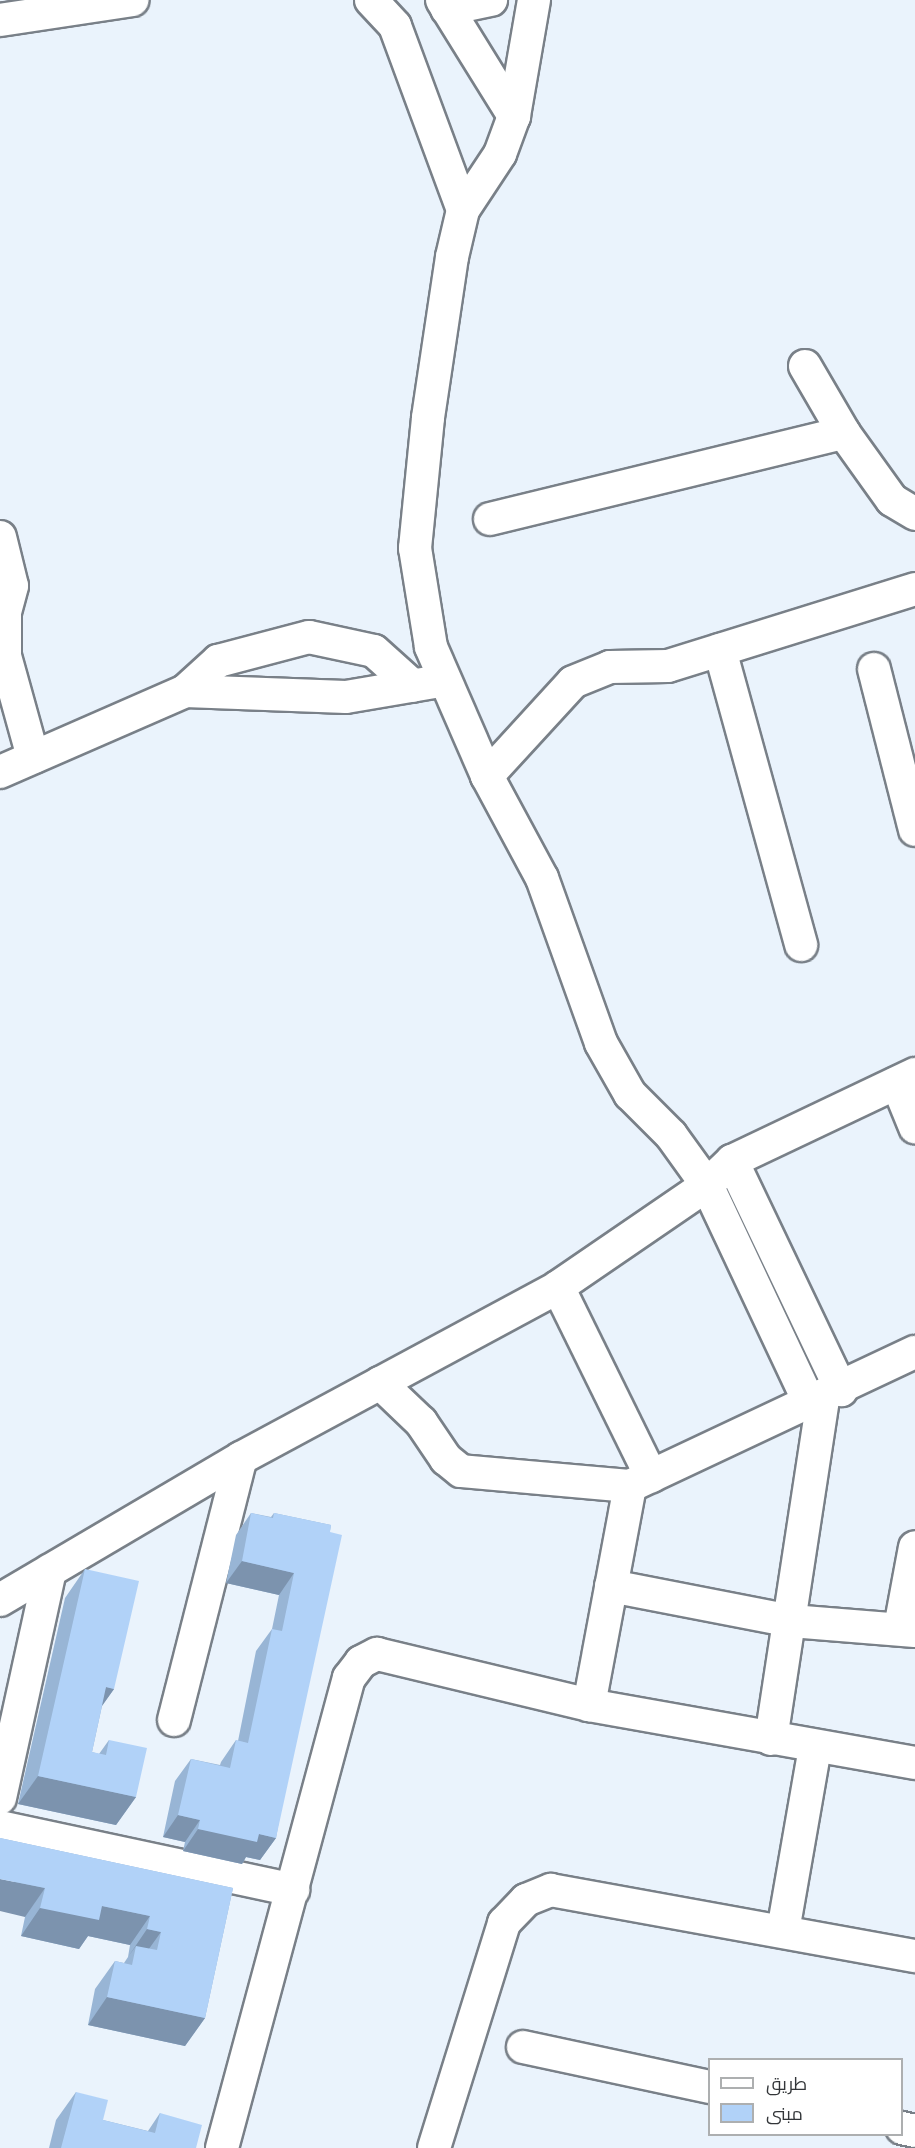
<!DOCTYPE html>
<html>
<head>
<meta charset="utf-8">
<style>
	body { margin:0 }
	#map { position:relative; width:915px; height:2148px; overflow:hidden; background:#eaf3fc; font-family:Overpass,Cairo,sans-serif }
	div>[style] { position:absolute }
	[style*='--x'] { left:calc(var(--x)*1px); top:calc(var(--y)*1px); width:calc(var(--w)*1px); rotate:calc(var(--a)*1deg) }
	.roads { filter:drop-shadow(2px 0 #798088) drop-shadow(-2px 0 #798088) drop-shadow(0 2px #798088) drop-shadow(0 -2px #798088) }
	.minor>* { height:32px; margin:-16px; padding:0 16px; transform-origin:16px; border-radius:16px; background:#fff }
	.wall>* { inset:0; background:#98b5d5 }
	.shaded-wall>* { inset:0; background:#7c93ae }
	.building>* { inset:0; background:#b1d2f8 }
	span { translate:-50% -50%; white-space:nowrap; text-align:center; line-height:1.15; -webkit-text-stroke:5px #fff; paint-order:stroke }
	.legend { position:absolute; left:708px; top:2058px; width:195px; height:78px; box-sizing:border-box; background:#fff; border:2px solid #adafb0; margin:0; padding:8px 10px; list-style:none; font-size:18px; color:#333639 }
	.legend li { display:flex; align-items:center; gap:12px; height:30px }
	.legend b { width:30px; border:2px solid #adafb0 }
</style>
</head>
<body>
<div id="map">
	<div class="roads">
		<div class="minor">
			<i style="--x:371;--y:0;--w:35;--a:47"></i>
			<i style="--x:395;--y:26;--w:196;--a:69.7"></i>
			<i style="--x:442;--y:0;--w:137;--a:58.2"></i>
			<i style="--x:534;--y:0;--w:118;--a:99.8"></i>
			<i style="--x:514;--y:116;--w:40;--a:110.2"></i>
			<i style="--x:500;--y:154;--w:67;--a:123.5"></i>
			<i style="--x:463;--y:210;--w:48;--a:103.2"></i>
			<i style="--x:452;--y:257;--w:163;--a:98.5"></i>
			<i style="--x:428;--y:418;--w:131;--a:95.7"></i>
			<i style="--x:415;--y:548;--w:100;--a:80.8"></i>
			<i style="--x:431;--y:647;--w:141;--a:66.5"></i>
			<i style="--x:487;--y:776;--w:116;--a:61.7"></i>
			<i style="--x:542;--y:878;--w:175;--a:70.3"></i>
			<i style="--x:601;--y:1043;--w:59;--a:60.4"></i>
			<i style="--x:630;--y:1094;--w:58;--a:45"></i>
			<i style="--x:671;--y:1135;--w:62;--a:54.2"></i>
			<i style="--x:707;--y:1185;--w:242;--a:64.8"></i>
			<i style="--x:447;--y:9;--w:45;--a:-11.6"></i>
			<i style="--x:0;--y:20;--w:134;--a:-8.6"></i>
			<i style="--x:805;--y:366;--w:78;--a:59.8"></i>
			<i style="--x:844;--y:433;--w:82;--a:54.4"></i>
			<i style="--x:892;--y:500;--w:27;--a:31"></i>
			<i style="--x:490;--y:519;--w:364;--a:-13.7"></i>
			<i style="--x:0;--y:537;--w:50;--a:76.2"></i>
			<i style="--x:12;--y:586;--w:28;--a:105"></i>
			<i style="--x:5;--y:613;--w:43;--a:90"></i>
			<i style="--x:5;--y:656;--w:105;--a:74.5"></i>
			<i style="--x:720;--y:650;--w:306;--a:74.6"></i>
			<i style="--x:874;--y:669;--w:166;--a:75.7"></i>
			<i style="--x:185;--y:691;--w:45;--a:-42.3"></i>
			<i style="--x:218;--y:661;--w:94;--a:-14.8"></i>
			<i style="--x:309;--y:637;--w:66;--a:12.2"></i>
			<i style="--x:374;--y:651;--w:52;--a:41.9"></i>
			<i style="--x:0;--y:772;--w:202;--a:-23.6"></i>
			<i style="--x:185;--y:691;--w:161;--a:2.1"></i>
			<i style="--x:346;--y:697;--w:100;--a:-9.7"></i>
			<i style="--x:487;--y:776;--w:127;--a:-47.5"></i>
			<i style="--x:573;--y:682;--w:40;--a:-22"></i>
			<i style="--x:610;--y:667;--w:58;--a:-1"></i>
			<i style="--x:668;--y:666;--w:259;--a:-17.3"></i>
			<i style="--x:897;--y:1083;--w:48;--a:67.8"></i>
			<i style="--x:732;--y:1161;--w:254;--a:64.5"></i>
			<i style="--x:558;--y:1287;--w:211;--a:63.8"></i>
			<i style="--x:380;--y:1383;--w:57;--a:43.6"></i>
			<i style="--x:421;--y:1422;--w:45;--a:56"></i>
			<i style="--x:446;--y:1459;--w:19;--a:39"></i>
			<i style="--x:461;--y:1471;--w:170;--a:5.1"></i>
			<i style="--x:630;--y:1486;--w:315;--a:-25.2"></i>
			<i style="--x:630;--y:1486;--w:223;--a:100.6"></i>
			<i style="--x:589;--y:1705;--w:331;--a:10.1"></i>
			<i style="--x:611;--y:1586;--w:183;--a:11"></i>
			<i style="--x:791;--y:1621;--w:124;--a:4.6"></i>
			<i style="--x:0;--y:1600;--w:280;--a:-30.5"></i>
			<i style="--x:241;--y:1458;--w:360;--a:-28.3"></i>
			<i style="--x:558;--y:1287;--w:181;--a:-34.4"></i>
			<i style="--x:707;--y:1185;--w:35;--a:-44"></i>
			<i style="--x:732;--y:1161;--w:203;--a:-25.4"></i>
			<i style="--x:900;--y:1628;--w:82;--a:-79.5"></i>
			<i style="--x:174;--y:1720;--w:270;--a:-75.7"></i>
			<i style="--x:771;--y:1739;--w:345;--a:-81.3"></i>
			<i style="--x:0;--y:1798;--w:233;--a:-77.6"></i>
			<i style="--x:0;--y:1827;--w:300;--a:12.1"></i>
			<i style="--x:783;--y:1931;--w:187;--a:-80.1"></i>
			<i style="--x:523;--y:2047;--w:191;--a:12.1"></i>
			<i style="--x:902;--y:2128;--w:13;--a:13"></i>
			<i style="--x:222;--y:2148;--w:487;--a:-74.9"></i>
			<i style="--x:349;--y:1678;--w:20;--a:-53"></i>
			<i style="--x:361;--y:1662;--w:18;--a:-27"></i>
			<i style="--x:377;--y:1654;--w:218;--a:13.5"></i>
			<i style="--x:434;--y:2148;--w:236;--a:-72.7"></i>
			<i style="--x:504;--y:1923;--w:32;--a:-46"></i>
			<i style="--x:526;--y:1900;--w:27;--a:-22"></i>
			<i style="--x:551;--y:1890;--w:370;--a:10.3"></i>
		</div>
	</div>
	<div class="wall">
		<i style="clip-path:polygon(251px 1513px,271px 1517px,274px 1513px,331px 1525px,276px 1838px,260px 1860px,246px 1857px,242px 1864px,183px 1851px,185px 1842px,163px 1837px,175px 1781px,191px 1759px,220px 1765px,221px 1762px,236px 1740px,238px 1741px,256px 1651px,272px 1629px,279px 1595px,226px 1583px,236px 1535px)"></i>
		<i style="clip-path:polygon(85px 1569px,114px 1689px,102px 1706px,92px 1752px,99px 1754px,109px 1740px,136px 1797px,116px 1825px,18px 1804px,65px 1598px)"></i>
		<i style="clip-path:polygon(0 1838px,233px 1888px,205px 2018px,185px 2046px,88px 2025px,95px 1989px,115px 1961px,124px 1963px,128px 1957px,130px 1945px,88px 1936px,79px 1949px,21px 1936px,25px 1917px)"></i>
		<i style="clip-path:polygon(76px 2092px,103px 2120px,148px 2131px,160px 2113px,196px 2148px,49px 2148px,56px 2120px)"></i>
	</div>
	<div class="shaded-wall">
		<i style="clip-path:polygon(242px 1561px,294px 1573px,279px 1595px,226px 1583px)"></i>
		<i style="clip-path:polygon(106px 1687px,114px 1689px,94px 1717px)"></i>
		<i style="clip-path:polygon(38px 1776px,136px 1797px,116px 1825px,18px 1804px)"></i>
		<i style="clip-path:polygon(178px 1815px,200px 1820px,185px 1842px,163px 1837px)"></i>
		<i style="clip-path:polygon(198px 1829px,259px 1834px,276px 1838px,260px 1860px,246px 1857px,242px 1864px,183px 1851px)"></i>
		<i style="clip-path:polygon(0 1879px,45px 1888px,25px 1917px,0 1911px)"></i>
		<i style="clip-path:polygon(102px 1906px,150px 1916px,130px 1945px,88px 1936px,79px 1949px,21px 1936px,40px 1908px)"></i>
		<i style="clip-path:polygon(147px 1929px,161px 1932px,141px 1960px,136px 1946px,128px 1957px)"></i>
		<i style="clip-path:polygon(107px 1997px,205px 2018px,185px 2046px,88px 2025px)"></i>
	</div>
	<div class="building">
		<i style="clip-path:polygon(251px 1513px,273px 1518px,274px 1513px,331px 1525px,330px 1532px,342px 1535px,276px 1838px,259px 1834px,257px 1842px,198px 1829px,200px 1820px,178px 1815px,191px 1759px,230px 1768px,236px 1740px,248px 1743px,272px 1629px,282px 1631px,294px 1573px,242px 1561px)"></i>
		<i style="clip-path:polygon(85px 1569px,139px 1581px,114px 1689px,106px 1687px,92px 1752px,106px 1755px,109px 1740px,147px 1748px,136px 1797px,38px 1776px)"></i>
		<i style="clip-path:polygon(0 1838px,233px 1888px,205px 2018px,107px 1997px,115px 1961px,132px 1965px,136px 1946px,157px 1950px,161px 1932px,147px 1929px,150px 1916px,102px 1906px,99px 1920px,40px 1908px,45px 1888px,0 1879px)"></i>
		<i style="clip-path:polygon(76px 2092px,108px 2100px,103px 2120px,155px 2133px,160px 2113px,202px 2125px,196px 2148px,61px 2148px)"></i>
	</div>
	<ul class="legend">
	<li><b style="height:8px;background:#fff"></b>طريق</li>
	<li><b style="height:16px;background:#b1d2f8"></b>مبنى</li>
	</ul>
</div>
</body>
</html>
